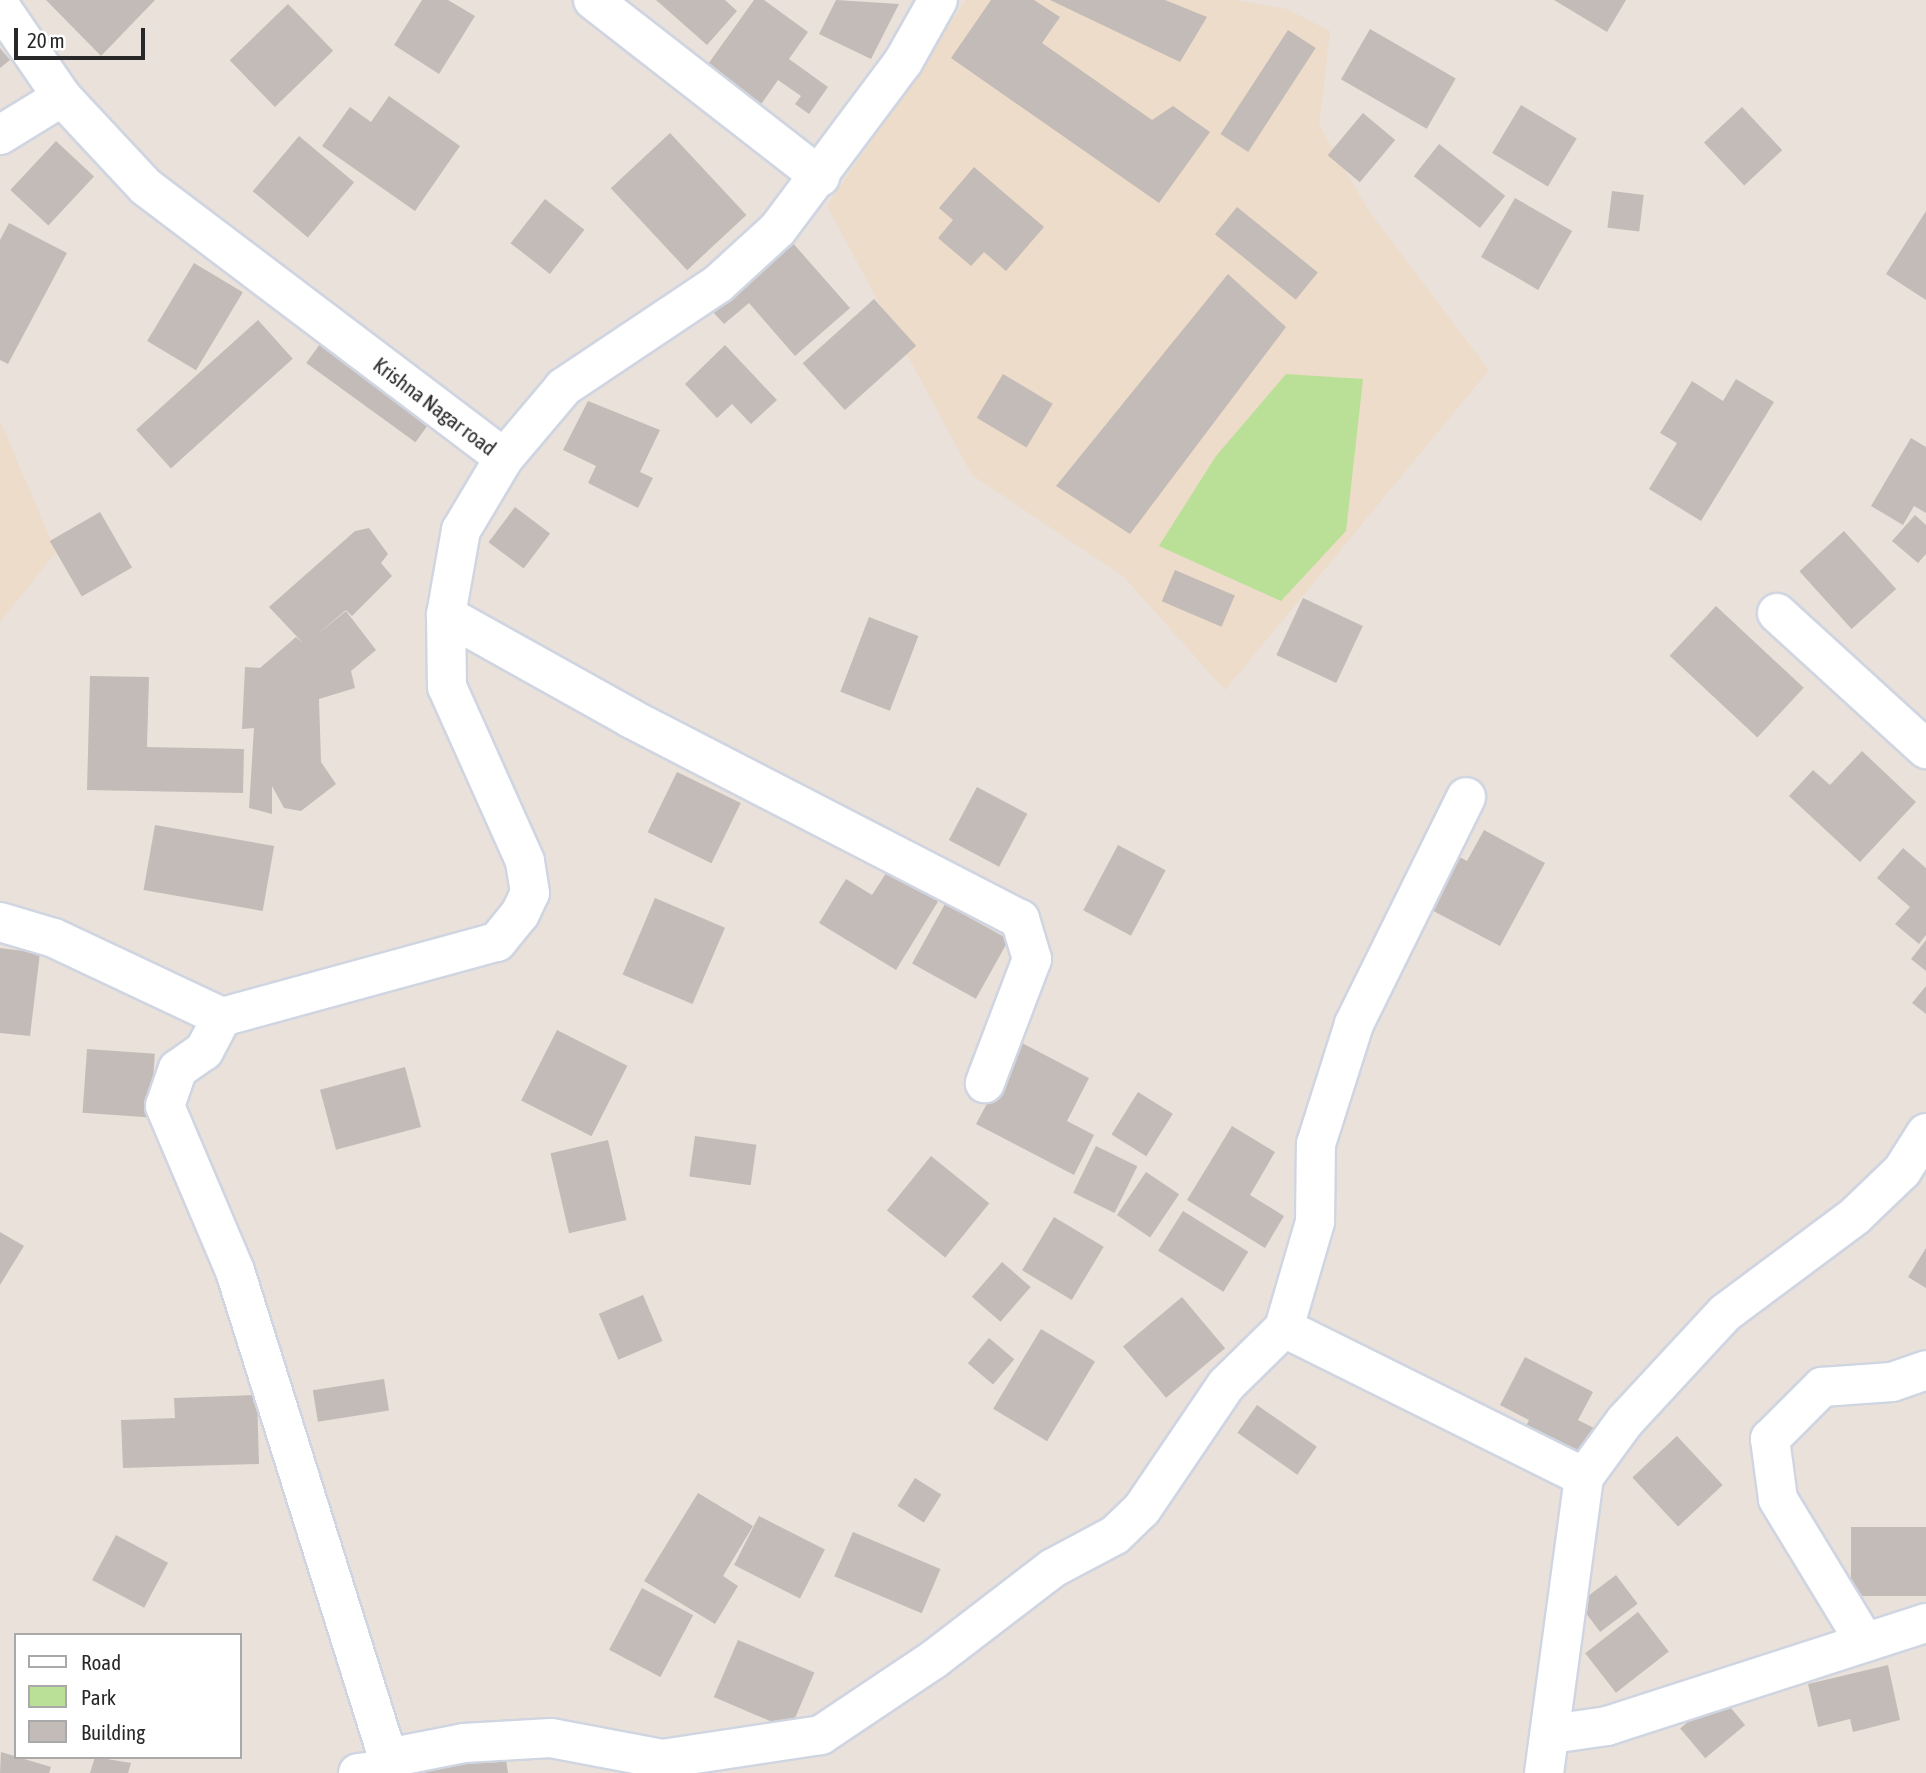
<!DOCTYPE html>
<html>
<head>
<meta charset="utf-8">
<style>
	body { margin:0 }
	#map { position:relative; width:1926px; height:1773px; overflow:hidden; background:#eae1da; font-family:"Asap Condensed",sans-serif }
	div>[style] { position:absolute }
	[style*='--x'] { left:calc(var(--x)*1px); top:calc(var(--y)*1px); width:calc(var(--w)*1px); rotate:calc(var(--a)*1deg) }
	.education>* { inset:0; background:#ecdcc9 }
	.green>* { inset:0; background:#bae097 }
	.building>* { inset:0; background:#c3bbb7; transform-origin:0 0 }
	.roads { filter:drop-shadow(2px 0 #cfd5e1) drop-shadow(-2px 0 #cfd5e1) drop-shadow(0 2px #cfd5e1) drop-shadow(0 -2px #cfd5e1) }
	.minor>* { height:38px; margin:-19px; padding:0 19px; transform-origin:19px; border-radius:19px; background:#fff }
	span { translate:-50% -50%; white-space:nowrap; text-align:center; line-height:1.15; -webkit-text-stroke:7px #fff; paint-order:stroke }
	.street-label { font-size:21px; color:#282828 }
	.legend { position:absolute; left:14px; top:1633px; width:228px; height:126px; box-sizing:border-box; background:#fff; border:2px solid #a9a9a9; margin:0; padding:9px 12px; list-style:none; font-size:21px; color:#282828 }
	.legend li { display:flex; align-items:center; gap:14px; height:35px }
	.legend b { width:35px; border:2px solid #a9a9a9 }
	.scale { position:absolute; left:14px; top:28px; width:131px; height:32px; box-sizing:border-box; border:4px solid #282828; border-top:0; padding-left:9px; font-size:21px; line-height:24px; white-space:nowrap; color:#282828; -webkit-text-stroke:5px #fff; paint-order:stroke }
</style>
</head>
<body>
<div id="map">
	<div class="education">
		<i style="clip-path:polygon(966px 0,1234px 0,1287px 9px,1330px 31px,1319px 125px,1368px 210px,1489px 370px,1225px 690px,1123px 576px,972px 475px,827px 206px)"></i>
		<i style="clip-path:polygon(0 421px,56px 552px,0 622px)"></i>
	</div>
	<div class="green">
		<i style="clip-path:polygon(1286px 374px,1363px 379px,1346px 531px,1281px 601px,1159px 546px,1216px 456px)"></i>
	</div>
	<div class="building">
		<i style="clip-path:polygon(46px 0,155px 0,101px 56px)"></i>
		<i style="clip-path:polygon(422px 0,448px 0,475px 16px,439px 74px,394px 45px)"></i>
		<i style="clip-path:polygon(656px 0,725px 0,737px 11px,707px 45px)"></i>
		<i style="clip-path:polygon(754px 0,764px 0,808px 32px,789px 59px,828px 87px,809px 114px,795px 104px,801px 96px,778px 80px,755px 113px,701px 74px)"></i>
		<i style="clip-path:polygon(836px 0,899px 4px,871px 59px,819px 34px)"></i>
		<i style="clip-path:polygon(991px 0,1034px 0,1060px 17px,1042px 43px,1152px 120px,1173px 106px,1210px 132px,1159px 203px,951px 58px)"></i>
		<i style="clip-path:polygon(1050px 0,1165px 0,1207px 17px,1180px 62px)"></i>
		<i style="clip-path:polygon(1554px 0,1626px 0,1607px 32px)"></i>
		<i style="left:288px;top:4px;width:65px;height:81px;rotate:46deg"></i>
		<i style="left:1370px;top:29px;width:99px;height:58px;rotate:30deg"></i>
		<i style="left:1288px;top:30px;width:33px;height:124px;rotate:33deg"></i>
		<i style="clip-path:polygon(0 48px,10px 60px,0 68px)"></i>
		<i style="clip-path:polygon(389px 96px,460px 146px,415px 211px,322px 146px,350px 107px,371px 122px)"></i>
		<i style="left:1521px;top:105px;width:65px;height:56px;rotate:31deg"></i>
		<i style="left:1742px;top:107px;width:59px;height:52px;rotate:47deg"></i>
		<i style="left:1363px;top:113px;width:42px;height:55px;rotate:40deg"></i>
		<i style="left:670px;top:133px;width:112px;height:81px;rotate:47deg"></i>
		<i style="left:299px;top:136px;width:72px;height:72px;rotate:40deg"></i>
		<i style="left:56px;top:141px;width:52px;height:67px;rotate:43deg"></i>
		<i style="left:1439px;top:144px;width:84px;height:41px;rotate:38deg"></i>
		<i style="clip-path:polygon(974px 167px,1044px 227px,1006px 271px,984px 252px,971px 266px,938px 238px,953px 220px,939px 208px)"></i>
		<i style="left:1612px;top:191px;width:32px;height:37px;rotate:7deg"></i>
		<i style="left:1515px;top:198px;width:66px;height:68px;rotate:30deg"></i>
		<i style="left:545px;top:199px;width:50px;height:56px;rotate:38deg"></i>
		<i style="left:1237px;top:207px;width:104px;height:35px;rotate:39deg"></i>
		<i style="clip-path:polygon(1926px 211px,1926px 300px,1886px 274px)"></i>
		<i style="clip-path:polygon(9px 223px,67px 253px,8px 364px,0 360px,0 240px)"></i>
		<i style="clip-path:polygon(791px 241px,850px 308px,795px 356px,749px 303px,724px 324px,712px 311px)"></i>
		<i style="left:194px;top:263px;width:57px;height:91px;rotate:31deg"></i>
		<i style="clip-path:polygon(1228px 274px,1286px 327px,1130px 534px,1056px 486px)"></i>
		<i style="left:874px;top:299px;width:63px;height:96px;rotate:48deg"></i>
		<i style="left:258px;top:320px;width:52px;height:164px;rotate:48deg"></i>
		<i style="left:328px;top:333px;width:135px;height:37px;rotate:36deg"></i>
		<i style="clip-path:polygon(725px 345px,777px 400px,751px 424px,732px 404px,717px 418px,685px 384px)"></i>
		<i style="left:1003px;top:374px;width:58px;height:51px;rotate:31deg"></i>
		<i style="clip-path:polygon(1736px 379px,1774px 402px,1701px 521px,1649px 489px,1677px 443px,1660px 433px,1692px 381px,1723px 401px)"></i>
		<i style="clip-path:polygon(588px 401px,660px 430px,640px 472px,653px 478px,638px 508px,588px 483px,596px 466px,563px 450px)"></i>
		<i style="clip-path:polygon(1911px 438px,1926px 447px,1926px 513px,1914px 506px,1903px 525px,1871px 506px)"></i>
		<i style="left:515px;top:507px;width:44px;height:44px;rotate:37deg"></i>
		<i style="left:100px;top:512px;width:64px;height:58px;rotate:60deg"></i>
		<i style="clip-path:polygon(1915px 515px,1926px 525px,1926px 554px,1918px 563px,1892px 541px)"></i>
		<i style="clip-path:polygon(369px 528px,388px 554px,381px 563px,392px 576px,352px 616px,346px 610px,315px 636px,346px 611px,376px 650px,351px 671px,355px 688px,319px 699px,321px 762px,336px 784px,301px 811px,284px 808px,272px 786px,272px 814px,249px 808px,254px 728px,242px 729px,245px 667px,260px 668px,296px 637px,303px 643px,269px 607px,355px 531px)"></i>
		<i style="left:1844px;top:531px;width:78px;height:60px;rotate:48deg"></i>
		<i style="left:1175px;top:570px;width:65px;height:34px;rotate:23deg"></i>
		<i style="left:1303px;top:598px;width:66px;height:63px;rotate:25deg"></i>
		<i style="left:1716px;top:606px;width:120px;height:68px;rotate:43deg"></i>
		<i style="left:869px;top:617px;width:53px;height:80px;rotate:21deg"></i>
		<i style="clip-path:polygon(90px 676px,149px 677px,147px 747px,244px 749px,243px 793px,87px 790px)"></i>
		<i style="clip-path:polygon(1862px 751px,1916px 802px,1860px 862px,1789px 796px,1813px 770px,1830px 785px)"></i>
		<i style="left:677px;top:772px;width:71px;height:67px;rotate:26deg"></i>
		<i style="left:977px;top:787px;width:57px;height:60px;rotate:28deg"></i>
		<i style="left:155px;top:825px;width:121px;height:66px;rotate:10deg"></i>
		<i style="clip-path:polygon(1484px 830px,1545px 863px,1500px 946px,1420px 904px,1448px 851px,1467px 861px)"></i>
		<i style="left:1118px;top:845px;width:54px;height:74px;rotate:28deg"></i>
		<i style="clip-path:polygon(1903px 848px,1926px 868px,1926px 935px,1919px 944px,1895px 924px,1910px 907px,1877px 878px)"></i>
		<i style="clip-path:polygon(892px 864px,942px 895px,896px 970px,819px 923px,846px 879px,872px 895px)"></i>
		<i style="left:655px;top:898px;width:76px;height:83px;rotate:23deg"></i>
		<i style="left:945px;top:904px;width:73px;height:68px;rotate:29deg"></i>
		<i style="clip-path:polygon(1926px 940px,1926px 971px,1911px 959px)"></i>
		<i style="clip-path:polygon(0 948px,40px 953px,30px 1036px,0 1033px)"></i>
		<i style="clip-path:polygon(1926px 986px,1926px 1014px,1912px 1003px)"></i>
		<i style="left:557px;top:1030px;width:79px;height:79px;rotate:27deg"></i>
		<i style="clip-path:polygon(1020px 1042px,1089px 1078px,1067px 1121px,1094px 1135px,1074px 1175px,976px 1124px)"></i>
		<i style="left:87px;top:1049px;width:68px;height:64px;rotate:4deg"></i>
		<i style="left:405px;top:1067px;width:62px;height:88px;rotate:75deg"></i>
		<i style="left:1138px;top:1092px;width:41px;height:50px;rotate:32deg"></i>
		<i style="clip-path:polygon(1232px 1126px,1275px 1152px,1250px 1195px,1284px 1216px,1265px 1248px,1187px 1200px)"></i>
		<i style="left:695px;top:1136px;width:62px;height:41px;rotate:8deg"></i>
		<i style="left:608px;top:1140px;width:82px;height:59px;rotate:77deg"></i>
		<i style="left:1096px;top:1146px;width:46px;height:52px;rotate:26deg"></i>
		<i style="left:931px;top:1156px;width:75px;height:70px;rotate:39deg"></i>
		<i style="left:1146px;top:1172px;width:40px;height:52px;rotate:34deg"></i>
		<i style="left:1183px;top:1211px;width:77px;height:47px;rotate:32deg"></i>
		<i style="left:1054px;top:1217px;width:58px;height:62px;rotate:31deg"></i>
		<i style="clip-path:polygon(0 1232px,24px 1246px,0 1285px)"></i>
		<i style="clip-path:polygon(1926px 1248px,1926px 1288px,1908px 1277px)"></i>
		<i style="left:1002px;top:1262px;width:38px;height:46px;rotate:41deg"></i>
		<i style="left:643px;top:1295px;width:50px;height:48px;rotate:67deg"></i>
		<i style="left:1182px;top:1297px;width:67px;height:77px;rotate:50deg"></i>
		<i style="left:1041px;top:1329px;width:63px;height:93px;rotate:31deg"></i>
		<i style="left:989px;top:1338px;width:33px;height:33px;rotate:40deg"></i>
		<i style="clip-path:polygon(1525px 1357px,1593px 1392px,1578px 1420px,1600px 1431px,1578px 1473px,1518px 1442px,1529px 1420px,1500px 1405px)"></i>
		<i style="left:384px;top:1379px;width:32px;height:72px;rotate:81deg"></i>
		<i style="clip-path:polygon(257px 1395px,259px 1464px,123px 1468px,121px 1420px,175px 1418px,174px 1398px)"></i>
		<i style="left:1257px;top:1405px;width:73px;height:34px;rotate:35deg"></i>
		<i style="left:1677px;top:1436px;width:67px;height:61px;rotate:47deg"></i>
		<i style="left:915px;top:1478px;width:31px;height:33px;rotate:32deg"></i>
		<i style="clip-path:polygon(698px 1493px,753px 1526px,723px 1576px,738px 1586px,715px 1624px,644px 1581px)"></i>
		<i style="left:759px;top:1516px;width:74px;height:55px;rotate:27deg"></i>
		<i style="left:1926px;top:1527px;width:69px;height:75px;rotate:90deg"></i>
		<i style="left:853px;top:1532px;width:95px;height:48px;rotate:23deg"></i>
		<i style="left:116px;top:1535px;width:59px;height:51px;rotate:28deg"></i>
		<i style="left:1616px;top:1575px;width:36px;height:47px;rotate:53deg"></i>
		<i style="left:642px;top:1588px;width:58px;height:70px;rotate:28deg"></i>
		<i style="left:1638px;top:1612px;width:50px;height:67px;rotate:52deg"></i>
		<i style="left:738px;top:1640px;width:83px;height:62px;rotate:23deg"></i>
		<i style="clip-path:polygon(1888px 1665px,1900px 1720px,1853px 1732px,1850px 1719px,1818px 1727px,1808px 1684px)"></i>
		<i style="left:1720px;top:1695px;width:39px;height:52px;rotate:50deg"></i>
		<i style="clip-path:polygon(504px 1746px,508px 1773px,415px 1773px,413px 1763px)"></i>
		<i style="clip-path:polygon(1px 1752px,51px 1767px,49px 1773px,0 1773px)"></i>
		<i style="clip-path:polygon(95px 1757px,131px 1763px,128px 1773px,90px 1773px)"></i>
	</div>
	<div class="roads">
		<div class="minor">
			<i style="--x:593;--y:0;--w:288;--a:37.9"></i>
			<i style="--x:0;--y:6;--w:110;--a:55.7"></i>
			<i style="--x:0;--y:135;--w:73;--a:-31.5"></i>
			<i style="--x:62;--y:97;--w:123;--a:47"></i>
			<i style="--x:146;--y:187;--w:449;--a:37.1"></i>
			<i style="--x:504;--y:458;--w:93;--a:-49.8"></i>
			<i style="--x:564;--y:387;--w:185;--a:-33.8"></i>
			<i style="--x:718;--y:284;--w:81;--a:-42.5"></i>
			<i style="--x:778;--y:229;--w:209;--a:-53.2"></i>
			<i style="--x:903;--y:62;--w:71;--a:-60.6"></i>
			<i style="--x:504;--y:458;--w:84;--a:120.8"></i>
			<i style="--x:461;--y:530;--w:86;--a:100"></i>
			<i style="--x:446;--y:615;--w:211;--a:29.2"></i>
			<i style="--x:630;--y:718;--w:439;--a:27.3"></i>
			<i style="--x:1020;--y:919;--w:42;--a:73.3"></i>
			<i style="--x:1032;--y:959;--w:133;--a:110.8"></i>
			<i style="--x:1777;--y:613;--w:202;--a:42.4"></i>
			<i style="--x:0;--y:922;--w:56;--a:16.5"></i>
			<i style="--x:54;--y:938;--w:186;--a:25.2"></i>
			<i style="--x:1284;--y:1328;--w:335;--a:26.4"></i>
			<i style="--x:1863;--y:1639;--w:164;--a:-121.3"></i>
			<i style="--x:1778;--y:1499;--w:61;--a:-97.6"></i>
			<i style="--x:1770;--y:1439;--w:74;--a:-45"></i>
			<i style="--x:1822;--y:1387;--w:70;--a:-4.1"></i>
			<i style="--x:1892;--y:1382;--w:36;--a:-19"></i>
			<i style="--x:1551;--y:1734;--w:57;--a:-8.1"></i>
			<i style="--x:1607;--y:1726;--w:335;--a:-17.9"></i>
			<i style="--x:388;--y:1758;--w:77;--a:-11.2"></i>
			<i style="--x:464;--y:1743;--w:87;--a:-3.3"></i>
			<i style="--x:551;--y:1738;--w:113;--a:10.7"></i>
			<i style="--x:662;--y:1759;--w:161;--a:-8.6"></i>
			<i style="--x:821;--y:1735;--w:135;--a:-33.8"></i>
			<i style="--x:933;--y:1660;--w:151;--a:-37.5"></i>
			<i style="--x:1053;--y:1568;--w:70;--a:-28"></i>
			<i style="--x:1115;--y:1535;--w:37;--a:-44"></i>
			<i style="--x:1142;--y:1509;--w:150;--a:-55.9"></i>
			<i style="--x:1226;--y:1385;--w:81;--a:-44.5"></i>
			<i style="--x:1284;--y:1328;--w:110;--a:-73.7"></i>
			<i style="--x:1315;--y:1222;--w:78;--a:-89.3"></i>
			<i style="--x:1316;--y:1144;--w:126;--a:-72.4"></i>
			<i style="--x:1354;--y:1024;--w:253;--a:-63.7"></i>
			<i style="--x:358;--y:1773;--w:31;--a:-7"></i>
			<i style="--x:389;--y:1769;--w:11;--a:-95"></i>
			<i style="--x:388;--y:1758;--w:510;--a:-107.44"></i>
			<i style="--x:235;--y:1271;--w:179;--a:-113"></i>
			<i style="--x:165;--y:1106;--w:39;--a:-71"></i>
			<i style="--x:178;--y:1069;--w:32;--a:-35"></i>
			<i style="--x:204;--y:1051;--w:38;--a:-62"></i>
			<i style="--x:222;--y:1017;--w:285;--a:-15.3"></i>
			<i style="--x:497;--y:942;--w:36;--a:-51"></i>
			<i style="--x:520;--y:914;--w:23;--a:-65"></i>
			<i style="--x:530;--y:893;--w:32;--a:-99"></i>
			<i style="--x:525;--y:861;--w:191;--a:-114.1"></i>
			<i style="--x:447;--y:687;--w:72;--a:-90.8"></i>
			<i style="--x:1544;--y:1773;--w:299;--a:-82.3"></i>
			<i style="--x:1584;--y:1477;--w:69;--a:-53.8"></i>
			<i style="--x:1625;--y:1421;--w:147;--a:-47.2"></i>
			<i style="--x:1725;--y:1313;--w:162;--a:-36.7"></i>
			<i style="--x:1855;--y:1216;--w:65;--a:-43.8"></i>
			<i style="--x:1902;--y:1171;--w:45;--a:-57.7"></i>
		</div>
	</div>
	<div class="street-label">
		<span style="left:435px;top:406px;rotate:37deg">Krishna Nagar road</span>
	</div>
	<ul class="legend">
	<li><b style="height:9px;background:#fff"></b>Road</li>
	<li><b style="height:19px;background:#bae097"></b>Park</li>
	<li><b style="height:19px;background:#c3bbb7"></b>Building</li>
	</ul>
	<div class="scale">20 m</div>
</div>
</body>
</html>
